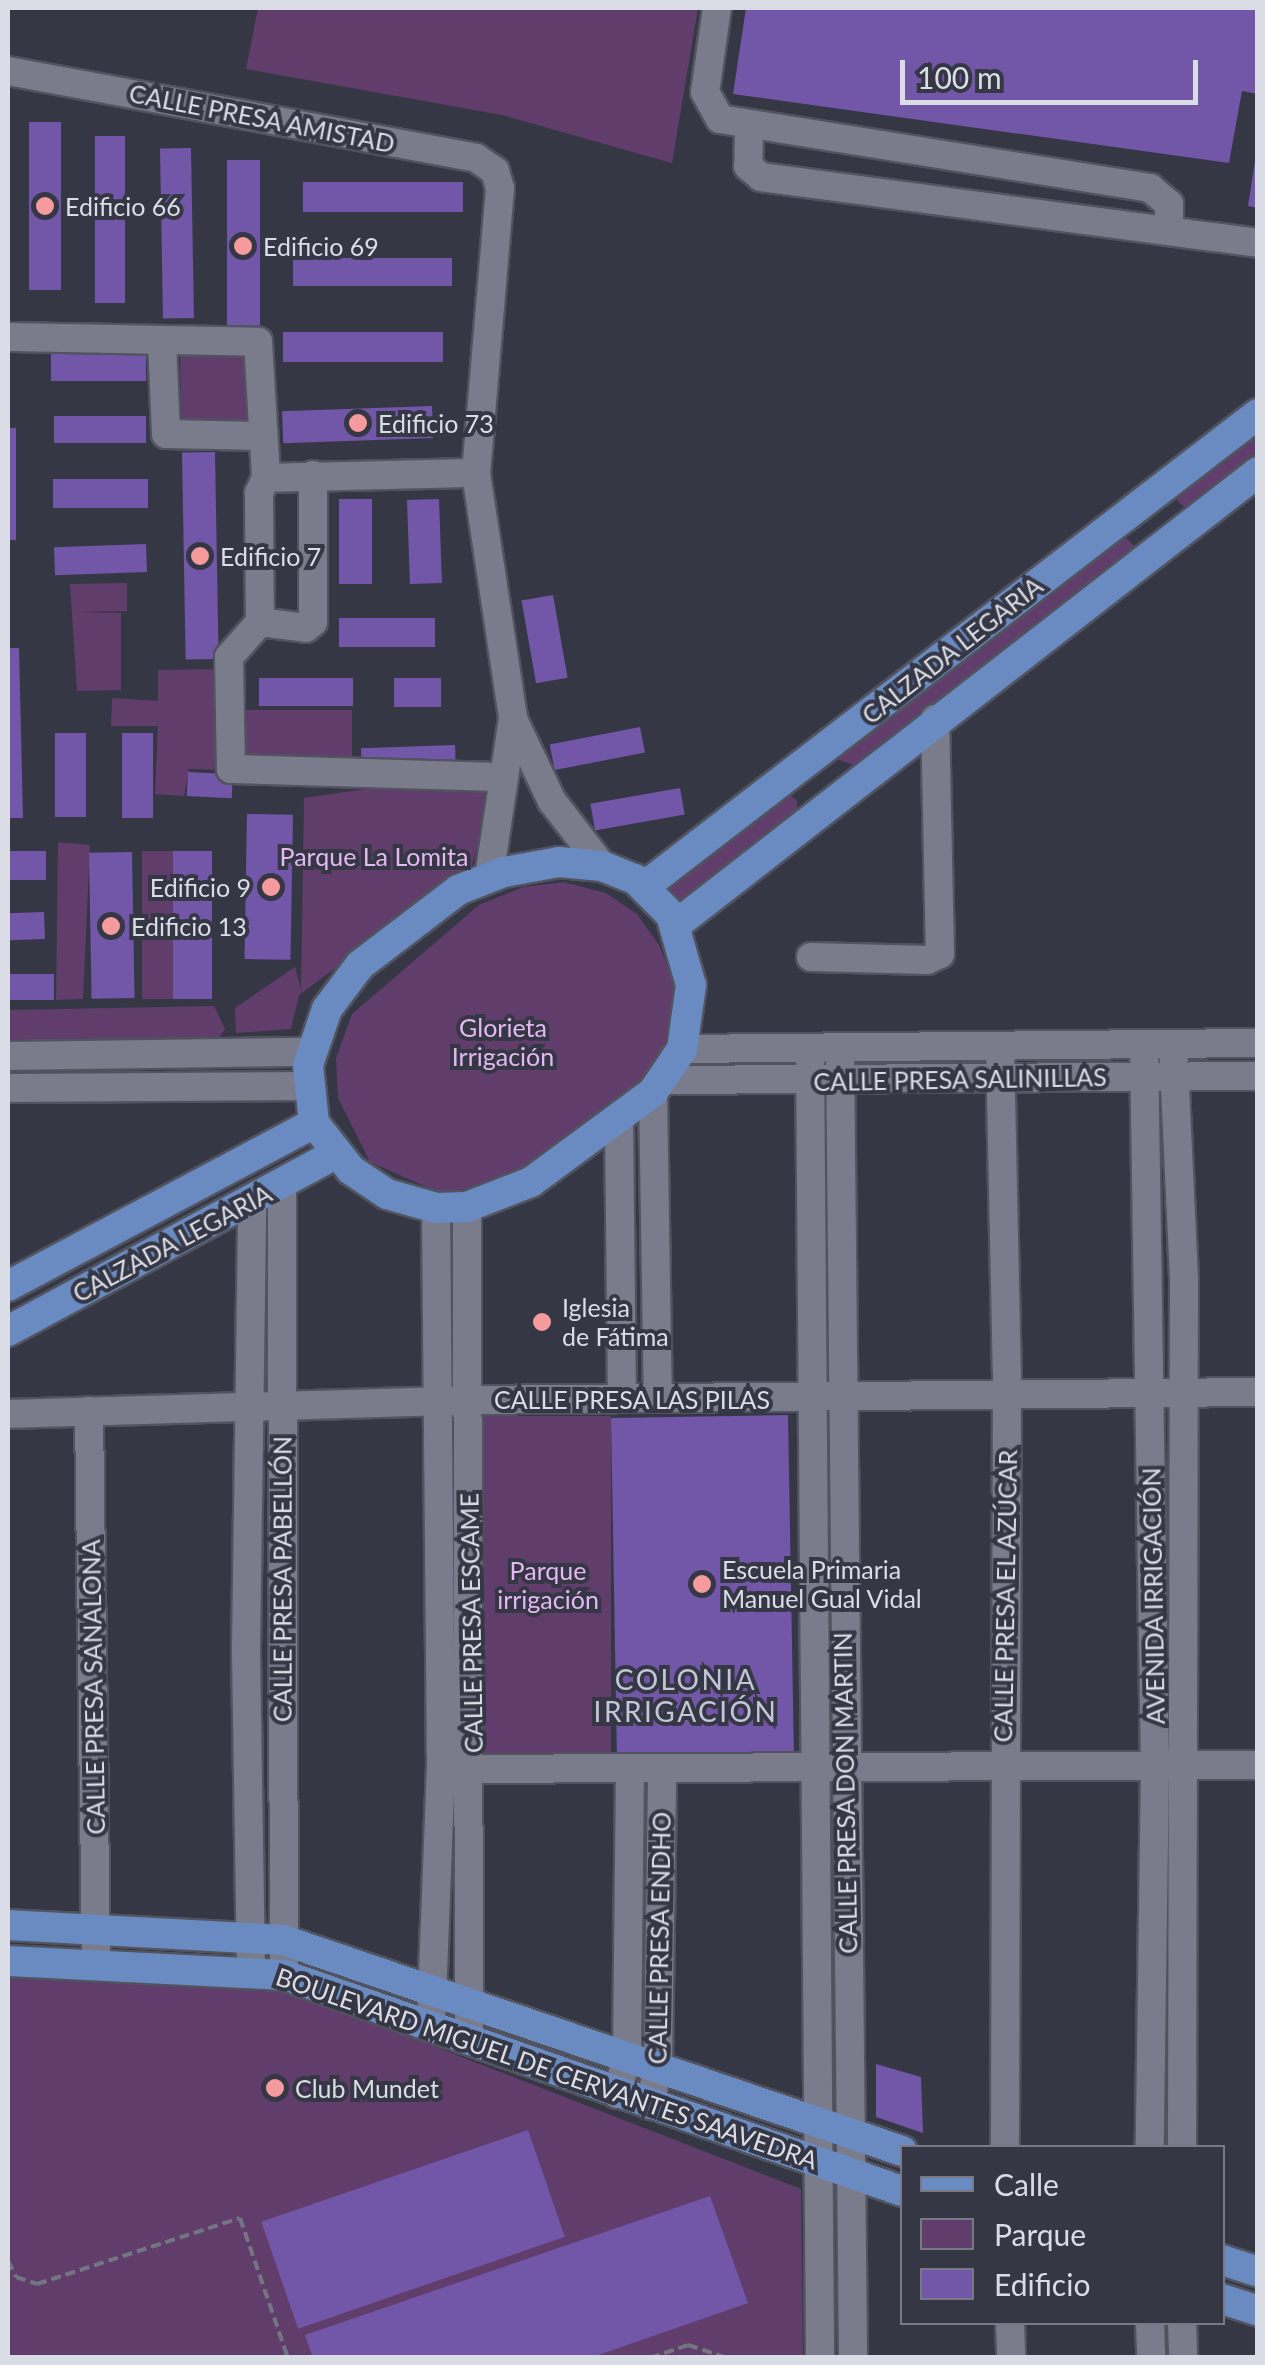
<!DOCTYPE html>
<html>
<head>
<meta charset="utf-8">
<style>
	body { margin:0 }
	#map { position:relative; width:1265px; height:2365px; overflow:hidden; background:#353745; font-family:Lato,sans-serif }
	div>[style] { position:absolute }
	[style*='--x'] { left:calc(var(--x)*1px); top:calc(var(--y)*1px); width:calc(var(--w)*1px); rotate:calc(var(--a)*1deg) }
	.green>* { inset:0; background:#613d6c; transform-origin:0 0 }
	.building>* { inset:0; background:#7256a8; transform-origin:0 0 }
	.path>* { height:4px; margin-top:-2px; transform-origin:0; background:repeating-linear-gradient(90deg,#737581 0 10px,transparent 0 15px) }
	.roads { filter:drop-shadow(2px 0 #51535f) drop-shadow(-2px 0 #51535f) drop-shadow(0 2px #51535f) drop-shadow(0 -2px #51535f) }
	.minor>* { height:28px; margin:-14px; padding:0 14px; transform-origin:14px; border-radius:14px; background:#7a7c8c }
	.major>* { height:30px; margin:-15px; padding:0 15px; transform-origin:15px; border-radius:15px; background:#6a8bc1 }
	.dots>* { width:28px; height:28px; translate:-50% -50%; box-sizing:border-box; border:5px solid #353745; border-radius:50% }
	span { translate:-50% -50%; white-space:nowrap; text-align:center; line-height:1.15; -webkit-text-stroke:8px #353745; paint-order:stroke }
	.street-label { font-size:25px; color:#dbdde6 }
	.poi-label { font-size:25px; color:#dbdde6 }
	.left { translate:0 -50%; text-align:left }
	.right { translate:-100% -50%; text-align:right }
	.park-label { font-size:25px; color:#e5b7f3 }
	.neighbourhood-label { font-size:28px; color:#c3c6d8; letter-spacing:2.5px }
	.frame { position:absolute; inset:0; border:10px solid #dbdde6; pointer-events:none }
	.legend { position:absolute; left:900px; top:2145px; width:325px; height:180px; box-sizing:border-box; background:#353745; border:2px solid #777985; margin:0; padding:12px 18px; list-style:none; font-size:30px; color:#dbdde6 }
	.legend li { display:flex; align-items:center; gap:20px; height:50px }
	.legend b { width:50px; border:2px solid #777985 }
	.scale { position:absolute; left:900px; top:60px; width:298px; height:45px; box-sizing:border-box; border:5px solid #dbdde6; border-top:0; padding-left:12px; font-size:30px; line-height:35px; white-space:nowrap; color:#dbdde6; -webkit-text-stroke:8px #353745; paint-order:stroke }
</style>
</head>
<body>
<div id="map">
	<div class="green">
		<i style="clip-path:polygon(258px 8px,698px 8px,672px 163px,502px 115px,246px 69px)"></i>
		<i style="left:252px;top:347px;width:83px;height:72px;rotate:89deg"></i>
		<i style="clip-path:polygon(1257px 421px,1257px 462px,1189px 510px,1178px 502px,1172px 484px)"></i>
		<i style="clip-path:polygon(1124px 536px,1135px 547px,858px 766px,822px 755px)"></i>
		<i style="clip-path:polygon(127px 583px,127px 611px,78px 612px,121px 613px,121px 690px,77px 691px,70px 584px)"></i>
		<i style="clip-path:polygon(226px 669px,227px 770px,189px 769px,184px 796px,155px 794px,158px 726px,111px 726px,112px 698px,158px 701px,158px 670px)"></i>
		<i style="left:233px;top:710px;width:119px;height:57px"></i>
		<i style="clip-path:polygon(502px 769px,471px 868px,299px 995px,291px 1029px,236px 1033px,235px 1008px,295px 967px,301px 989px,304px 798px)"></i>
		<i style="clip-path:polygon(780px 788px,797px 800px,798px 812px,683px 908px,663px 879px)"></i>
		<i style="clip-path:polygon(58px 842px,90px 845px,83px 999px,56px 1000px)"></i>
		<i style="left:173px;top:851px;width:148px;height:31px;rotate:90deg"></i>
		<i style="clip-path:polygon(564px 882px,606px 893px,637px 914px,659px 945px,674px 982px,671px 1027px,655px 1068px,513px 1181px,440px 1193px,370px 1162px,338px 1098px,336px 1058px,352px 1014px,479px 905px,523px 887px)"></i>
		<i style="clip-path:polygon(214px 1006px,225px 1029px,219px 1038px,8px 1041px,8px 1010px)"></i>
		<i style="left:481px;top:1416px;width:130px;height:339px"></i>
		<i style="clip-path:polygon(8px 1977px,282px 1987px,801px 2189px,803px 2357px,8px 2358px)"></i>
	</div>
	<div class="building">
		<i style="clip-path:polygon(746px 8px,1258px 8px,1258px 94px,1242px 91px,1229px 163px,733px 94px)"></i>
		<i style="left:29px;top:122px;width:32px;height:168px"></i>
		<i style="left:95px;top:136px;width:30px;height:167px"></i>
		<i style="left:191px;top:148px;width:170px;height:31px;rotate:89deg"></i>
		<i style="left:227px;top:160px;width:33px;height:173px"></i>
		<i style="clip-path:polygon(1255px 161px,1258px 161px,1258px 208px,1248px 206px)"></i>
		<i style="left:303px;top:182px;width:160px;height:30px"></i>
		<i style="left:293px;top:258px;width:159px;height:28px"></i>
		<i style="left:443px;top:332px;width:30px;height:160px;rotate:90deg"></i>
		<i style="left:146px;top:354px;width:27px;height:95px;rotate:90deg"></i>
		<i style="left:432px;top:406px;width:32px;height:150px;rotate:88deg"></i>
		<i style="left:146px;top:416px;width:27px;height:92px;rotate:90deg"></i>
		<i style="left:8px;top:428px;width:8px;height:112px"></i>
		<i style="left:215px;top:452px;width:207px;height:33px;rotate:89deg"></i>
		<i style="left:148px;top:479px;width:29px;height:95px;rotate:90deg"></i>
		<i style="left:339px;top:499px;width:33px;height:85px"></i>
		<i style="left:439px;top:499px;width:84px;height:32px;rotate:88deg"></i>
		<i style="left:146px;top:544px;width:28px;height:92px;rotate:88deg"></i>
		<i style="left:553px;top:595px;width:84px;height:32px;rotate:80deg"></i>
		<i style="left:339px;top:618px;width:96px;height:29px"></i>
		<i style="clip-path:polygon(8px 648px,19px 648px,23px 818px,8px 818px)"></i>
		<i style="left:353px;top:678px;width:28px;height:94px;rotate:90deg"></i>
		<i style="left:394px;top:678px;width:47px;height:29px"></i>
		<i style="left:640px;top:727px;width:26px;height:92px;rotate:79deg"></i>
		<i style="left:55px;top:733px;width:31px;height:84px"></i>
		<i style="left:122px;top:733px;width:31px;height:85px"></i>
		<i style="left:455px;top:745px;width:26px;height:94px;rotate:88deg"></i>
		<i style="left:188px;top:772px;width:45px;height:24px;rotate:3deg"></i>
		<i style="left:680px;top:788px;width:27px;height:91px;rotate:80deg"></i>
		<i style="left:247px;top:814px;width:46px;height:145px;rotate:1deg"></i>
		<i style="left:8px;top:851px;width:38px;height:29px"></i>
		<i style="left:173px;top:851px;width:39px;height:148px"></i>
		<i style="left:132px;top:852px;width:146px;height:43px;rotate:89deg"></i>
		<i style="left:44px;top:912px;width:27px;height:36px;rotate:88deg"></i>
		<i style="left:54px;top:974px;width:26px;height:46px;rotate:90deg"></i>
		<i style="left:788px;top:1415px;width:337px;height:177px;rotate:89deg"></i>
		<i style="clip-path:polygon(876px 2064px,921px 2077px,923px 2133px,876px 2117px)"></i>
		<i style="left:528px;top:2130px;width:113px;height:282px;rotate:71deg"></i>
		<i style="clip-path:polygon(710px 2196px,748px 2303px,590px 2358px,313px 2358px,305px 2335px)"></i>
	</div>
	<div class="path">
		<i style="--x:8;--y:2261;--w:18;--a:63"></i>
		<i style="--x:16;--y:2277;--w:22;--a:18"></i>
		<i style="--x:37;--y:2284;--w:213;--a:-18"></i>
		<i style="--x:240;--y:2218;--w:148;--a:71.1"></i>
		<i style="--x:650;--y:2358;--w:40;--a:-18.9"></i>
		<i style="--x:688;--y:2345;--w:41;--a:18.4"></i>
	</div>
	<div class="roads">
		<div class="minor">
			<i style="--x:717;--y:8;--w:85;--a:98.1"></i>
			<i style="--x:705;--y:92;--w:31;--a:61"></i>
			<i style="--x:720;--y:119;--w:436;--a:9.1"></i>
			<i style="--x:1150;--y:188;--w:25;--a:40"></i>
			<i style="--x:1169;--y:204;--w:26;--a:90"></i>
			<i style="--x:8;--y:71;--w:476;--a:10.5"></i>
			<i style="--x:476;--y:158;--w:23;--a:34"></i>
			<i style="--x:495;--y:171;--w:18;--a:74"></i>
			<i style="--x:500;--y:188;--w:286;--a:94.8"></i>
			<i style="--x:476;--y:473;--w:249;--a:81.4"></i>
			<i style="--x:513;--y:719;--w:91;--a:64.6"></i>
			<i style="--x:552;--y:801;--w:82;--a:52.4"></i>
			<i style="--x:749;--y:127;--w:39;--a:91"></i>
			<i style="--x:748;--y:166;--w:17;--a:40"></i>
			<i style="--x:761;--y:177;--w:501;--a:7.56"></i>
			<i style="--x:8;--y:337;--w:250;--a:1.1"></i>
			<i style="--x:258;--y:342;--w:136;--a:86.6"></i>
			<i style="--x:162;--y:341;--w:93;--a:87.5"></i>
			<i style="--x:166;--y:434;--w:95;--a:1.2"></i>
			<i style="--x:266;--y:478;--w:17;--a:115"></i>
			<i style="--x:259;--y:493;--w:129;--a:89.6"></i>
			<i style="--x:260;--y:622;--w:46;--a:7.4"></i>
			<i style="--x:306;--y:628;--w:9;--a:-41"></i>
			<i style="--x:313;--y:622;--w:147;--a:-90"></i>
			<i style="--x:266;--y:478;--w:210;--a:-1.4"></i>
			<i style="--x:260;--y:622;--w:47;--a:131.5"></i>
			<i style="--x:229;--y:657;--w:112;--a:89"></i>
			<i style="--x:231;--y:769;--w:269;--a:1.7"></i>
			<i style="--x:489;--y:877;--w:160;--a:-81.4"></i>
			<i style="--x:811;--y:957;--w:116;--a:1.5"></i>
			<i style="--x:927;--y:960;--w:14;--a:-25"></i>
			<i style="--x:940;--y:954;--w:235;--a:-91.2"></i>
			<i style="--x:1144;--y:1044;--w:723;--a:89.13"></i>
			<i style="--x:1155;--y:1767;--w:381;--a:90.8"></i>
			<i style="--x:1173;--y:1045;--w:235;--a:87.3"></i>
			<i style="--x:1184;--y:1280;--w:868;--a:90.13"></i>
			<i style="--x:1000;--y:1046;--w:326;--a:88.8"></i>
			<i style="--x:1007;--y:1372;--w:776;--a:90.15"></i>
			<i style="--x:682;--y:1049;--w:576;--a:-0.6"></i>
			<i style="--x:810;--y:1049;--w:1309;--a:89.56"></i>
			<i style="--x:840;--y:1049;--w:1309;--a:89.43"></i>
			<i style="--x:8;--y:1056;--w:302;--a:-0.8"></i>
			<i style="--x:662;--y:1080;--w:596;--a:-0.38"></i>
			<i style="--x:8;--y:1088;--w:300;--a:-0.4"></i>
			<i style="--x:653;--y:1092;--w:306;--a:89.1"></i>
			<i style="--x:619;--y:1120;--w:277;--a:89.4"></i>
			<i style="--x:282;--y:1183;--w:792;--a:89.86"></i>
			<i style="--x:467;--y:1207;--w:833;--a:89.86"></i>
			<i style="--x:89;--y:1411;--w:552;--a:89.27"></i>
			<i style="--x:8;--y:1414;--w:459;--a:-1.7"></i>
			<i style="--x:467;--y:1400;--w:791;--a:-0.58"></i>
			<i style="--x:457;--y:1769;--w:801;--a:-0.29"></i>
			<i style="--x:251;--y:1970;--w:319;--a:-90.9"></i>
			<i style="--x:246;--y:1651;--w:451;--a:-89.2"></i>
			<i style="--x:431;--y:2025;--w:255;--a:-87.8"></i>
			<i style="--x:441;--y:1770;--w:562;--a:-90.51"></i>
			<i style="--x:617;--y:2094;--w:39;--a:-75"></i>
			<i style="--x:627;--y:2056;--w:285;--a:-89.4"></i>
			<i style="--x:650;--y:2105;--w:39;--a:-78"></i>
			<i style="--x:658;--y:2067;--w:297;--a:-89.2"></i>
			<i style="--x:1010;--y:2322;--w:36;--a:88"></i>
			<i style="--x:1150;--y:2322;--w:36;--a:88"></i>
			<i style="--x:1182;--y:2322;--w:36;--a:88"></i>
		</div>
		<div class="major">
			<i style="--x:559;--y:862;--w:43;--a:5.3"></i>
			<i style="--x:602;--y:866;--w:35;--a:22"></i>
			<i style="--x:635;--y:879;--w:51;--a:45"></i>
			<i style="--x:671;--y:915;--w:73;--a:74.1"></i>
			<i style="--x:691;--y:985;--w:65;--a:98"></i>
			<i style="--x:682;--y:1049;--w:52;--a:124"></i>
			<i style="--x:653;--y:1092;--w:152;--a:143.6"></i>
			<i style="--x:531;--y:1182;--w:69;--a:158.7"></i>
			<i style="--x:467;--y:1207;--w:31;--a:178"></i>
			<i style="--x:436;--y:1208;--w:51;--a:-164.1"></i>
			<i style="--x:387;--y:1194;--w:43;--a:-146.3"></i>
			<i style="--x:351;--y:1170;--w:60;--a:-128.2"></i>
			<i style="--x:314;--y:1123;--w:58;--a:-95.9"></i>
			<i style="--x:308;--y:1065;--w:59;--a:-71.3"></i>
			<i style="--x:327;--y:1009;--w:55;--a:-53.1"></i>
			<i style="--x:360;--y:965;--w:123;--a:-37.4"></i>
			<i style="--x:458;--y:890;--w:49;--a:-21.4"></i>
			<i style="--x:504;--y:872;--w:56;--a:-10.3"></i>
			<i style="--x:645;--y:886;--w:774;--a:-37.6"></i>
			<i style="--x:677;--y:924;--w:736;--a:-37.88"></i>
			<i style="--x:8;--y:1286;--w:347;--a:-28"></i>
			<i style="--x:8;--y:1331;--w:372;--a:-28.4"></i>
			<i style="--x:8;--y:1925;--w:275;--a:3.1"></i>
			<i style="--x:283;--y:1940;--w:654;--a:18.82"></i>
			<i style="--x:8;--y:1961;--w:276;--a:2.9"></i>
			<i style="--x:284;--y:1975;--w:655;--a:19.27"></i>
			<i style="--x:1222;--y:2260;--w:38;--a:18"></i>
			<i style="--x:1222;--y:2299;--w:38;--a:18"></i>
		</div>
	</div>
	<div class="dots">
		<i style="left:45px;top:206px;background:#f59b9d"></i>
		<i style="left:243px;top:246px;background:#f59b9d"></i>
		<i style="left:358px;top:423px;background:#f59b9d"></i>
		<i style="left:200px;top:556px;background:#f59b9d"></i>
		<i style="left:271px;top:887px;background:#f59b9d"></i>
		<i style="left:111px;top:926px;background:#f59b9d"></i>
		<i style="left:542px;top:1322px;background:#f59b9d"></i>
		<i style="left:702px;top:1584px;background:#f59b9d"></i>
		<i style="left:275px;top:2088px;background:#f59b9d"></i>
	</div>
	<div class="street-label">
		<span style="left:262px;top:118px;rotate:11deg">CALLE PRESA AMISTAD</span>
		<span style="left:952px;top:650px;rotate:-38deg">CALZADA LEGARIA</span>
		<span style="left:960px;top:1079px;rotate:-1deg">CALLE PRESA SALINILLAS</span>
		<span style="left:172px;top:1243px;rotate:-28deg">CALZADA LEGARIA</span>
		<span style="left:632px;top:1399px">CALLE PRESA LAS PILAS</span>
		<span style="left:282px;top:1579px;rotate:-90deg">CALLE PRESA PABELLÓN</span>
		<span style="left:1005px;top:1596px;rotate:-89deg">CALLE PRESA EL AZÚCAR</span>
		<span style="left:1153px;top:1596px;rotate:-91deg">AVENIDA IRRIGACIÓN</span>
		<span style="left:471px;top:1623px;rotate:-91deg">CALLE PRESA ESCAME</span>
		<span style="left:93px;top:1687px;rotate:-91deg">CALLE PRESA SANALONA</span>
		<span style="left:845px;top:1793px;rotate:-91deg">CALLE PRESA DON MARTIN</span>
		<span style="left:659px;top:1938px;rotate:-89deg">CALLE PRESA ENDHO</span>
		<span style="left:547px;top:2068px;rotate:19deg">BOULEVARD MIGUEL DE CERVANTES SAAVEDRA</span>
	</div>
	<div class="poi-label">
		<span class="left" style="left:65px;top:206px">Edificio 66</span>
		<span class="left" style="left:263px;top:246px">Edificio 69</span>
		<span class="left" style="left:378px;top:423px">Edificio 73</span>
		<span class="left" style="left:220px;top:556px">Edificio 7</span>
		<span class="right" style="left:251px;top:887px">Edificio 9</span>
		<span class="left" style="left:131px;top:926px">Edificio 13</span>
		<span class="left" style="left:562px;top:1322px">Iglesia<br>de Fátima</span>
		<span class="left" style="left:722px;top:1584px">Escuela Primaria<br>Manuel Gual Vidal</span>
		<span class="left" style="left:295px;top:2088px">Club Mundet</span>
	</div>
	<div class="park-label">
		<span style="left:374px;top:856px">Parque La Lomita</span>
		<span style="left:503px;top:1042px">Glorieta<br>Irrigación</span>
		<span style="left:548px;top:1585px">Parque<br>irrigación</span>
	</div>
	<div class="neighbourhood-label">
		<span style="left:686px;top:1695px">COLONIA<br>IRRIGACIÓN</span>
	</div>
	<div class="frame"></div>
	<ul class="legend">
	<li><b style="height:12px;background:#6a8bc1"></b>Calle</li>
	<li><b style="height:28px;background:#613d6c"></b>Parque</li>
	<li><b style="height:28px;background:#7256a8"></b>Edificio</li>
	</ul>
	<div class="scale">100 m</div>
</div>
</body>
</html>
